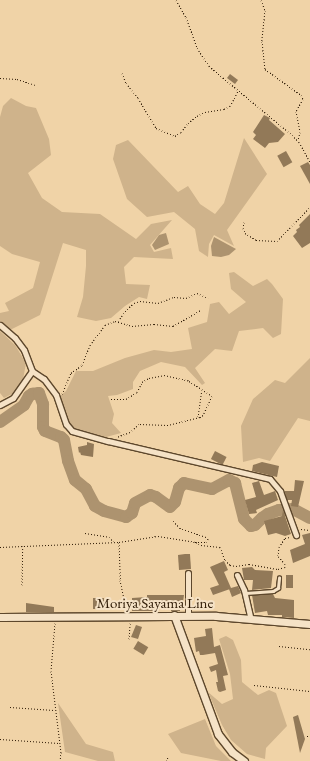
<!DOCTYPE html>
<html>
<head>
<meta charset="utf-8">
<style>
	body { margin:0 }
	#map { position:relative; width:310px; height:761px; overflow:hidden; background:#f0d3a7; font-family:"EB Garamond",serif }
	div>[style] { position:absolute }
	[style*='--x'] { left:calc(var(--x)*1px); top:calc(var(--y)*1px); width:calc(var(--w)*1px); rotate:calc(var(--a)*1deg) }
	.green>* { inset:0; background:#cfb38b }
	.water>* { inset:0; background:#ad936f }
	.river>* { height:12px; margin:-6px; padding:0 6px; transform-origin:6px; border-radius:6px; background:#ad936f }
	.building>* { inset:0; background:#927958; transform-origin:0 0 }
	.path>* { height:1px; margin-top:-0.5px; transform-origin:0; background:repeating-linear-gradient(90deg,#2c1803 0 1px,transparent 0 3px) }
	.roads { filter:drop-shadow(1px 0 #5d472c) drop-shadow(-1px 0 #5d472c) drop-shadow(0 1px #5d472c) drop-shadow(0 -1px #5d472c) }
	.lane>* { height:2.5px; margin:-1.25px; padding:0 1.25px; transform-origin:1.25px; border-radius:1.25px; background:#f5e2c6 }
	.street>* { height:5px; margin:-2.5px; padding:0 2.5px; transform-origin:2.5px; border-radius:2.5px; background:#f5e2c6 }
	.secondary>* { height:7px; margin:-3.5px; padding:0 3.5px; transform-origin:3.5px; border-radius:3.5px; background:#f5e2c6 }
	span { translate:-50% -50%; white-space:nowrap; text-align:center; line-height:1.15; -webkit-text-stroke:4px #f5e2c6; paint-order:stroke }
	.street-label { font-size:15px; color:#2c1803 }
</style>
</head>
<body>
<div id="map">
	<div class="green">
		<i style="clip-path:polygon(11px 98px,26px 106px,36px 108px,49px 139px,51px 155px,28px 173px,42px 198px,62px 212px,100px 214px,136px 239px,151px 224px,172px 220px,150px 245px,154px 252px,171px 248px,173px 259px,134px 257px,124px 267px,126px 284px,150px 285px,147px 299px,139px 297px,125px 306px,111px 318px,96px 321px,77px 317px,83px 297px,86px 266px,86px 250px,63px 243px,40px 315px,10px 330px,0 321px,0 313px,9px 311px,5px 303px,33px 288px,40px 262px,12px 254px,0 246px,0 117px,3px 106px)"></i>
		<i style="clip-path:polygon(244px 138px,267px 174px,227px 230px,234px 246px,214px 235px,209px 244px,208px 257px,199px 251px,195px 229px,174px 212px,147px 217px,127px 199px,113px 159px,116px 145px,128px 140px,178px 192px,188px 186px,200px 204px,215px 214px,224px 203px)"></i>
		<i style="clip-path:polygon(234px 272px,253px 286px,267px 279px,272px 284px,283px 299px,281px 334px,273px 338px,263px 328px,239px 331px,232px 351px,215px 349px,195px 368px,205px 383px,202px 385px,185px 367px,161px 362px,140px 371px,133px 382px,133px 389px,117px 395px,108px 396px,114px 414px,112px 423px,121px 433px,106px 437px,72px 428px,67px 422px,58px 398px,66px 391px,76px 371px,93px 371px,125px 358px,154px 350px,171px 352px,192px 349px,188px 328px,207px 322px,210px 304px,219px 302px,229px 314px,246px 302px,231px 289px,229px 273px)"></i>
		<i style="clip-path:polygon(0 331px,15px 345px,26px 363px,23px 380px,14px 393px,4px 398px,0 393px)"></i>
		<i style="clip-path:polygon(310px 358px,310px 421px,298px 418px,270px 461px,259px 458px,243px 462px,241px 426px,253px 399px,275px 380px,285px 383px)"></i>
		<i style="clip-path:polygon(226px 636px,233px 640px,241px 660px,242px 682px,258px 695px,269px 690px,276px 693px,287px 726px,266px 748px,265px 759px,247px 754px,231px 740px,222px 725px,208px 692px,222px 704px,233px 699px,230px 674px,219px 639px)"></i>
		<i style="clip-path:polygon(58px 703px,86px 744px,113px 752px,115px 761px,98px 761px,65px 752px)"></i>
		<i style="clip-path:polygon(205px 719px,216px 746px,231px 761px,221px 761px,181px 753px,168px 734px)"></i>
	</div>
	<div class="water">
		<i style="clip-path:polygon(166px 233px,169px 244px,155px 250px,152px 245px,159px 235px)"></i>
		<i style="clip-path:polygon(214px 237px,236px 249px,229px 255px,221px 257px,212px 256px,211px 246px)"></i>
	</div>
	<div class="river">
		<i style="--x:0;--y:422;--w:29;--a:-35"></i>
		<i style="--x:24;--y:405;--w:10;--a:-61"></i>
		<i style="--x:29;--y:396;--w:4;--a:-34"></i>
		<i style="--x:32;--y:394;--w:7;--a:-8"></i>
		<i style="--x:39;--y:393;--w:12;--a:70"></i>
		<i style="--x:43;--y:404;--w:23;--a:90"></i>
		<i style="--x:43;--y:427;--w:4;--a:63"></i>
		<i style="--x:45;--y:431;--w:17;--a:21"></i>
		<i style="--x:61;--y:437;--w:4;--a:45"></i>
		<i style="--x:64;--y:440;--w:21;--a:79"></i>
		<i style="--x:68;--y:461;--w:20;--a:70"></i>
		<i style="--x:75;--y:480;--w:14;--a:39"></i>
		<i style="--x:86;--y:489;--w:19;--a:62"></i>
		<i style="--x:95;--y:506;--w:10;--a:29"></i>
		<i style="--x:104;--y:511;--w:23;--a:15"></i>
		<i style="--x:126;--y:517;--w:7;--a:-34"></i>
		<i style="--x:132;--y:513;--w:10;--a:-73"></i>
		<i style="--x:135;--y:503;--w:17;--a:-28"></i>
		<i style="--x:150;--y:495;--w:6;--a:18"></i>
		<i style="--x:156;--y:497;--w:17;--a:36"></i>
		<i style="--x:170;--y:507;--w:7;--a:-45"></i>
		<i style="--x:175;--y:502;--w:15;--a:-74"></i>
		<i style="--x:179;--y:488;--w:7;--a:-45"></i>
		<i style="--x:184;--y:483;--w:29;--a:12"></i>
		<i style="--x:212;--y:489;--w:19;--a:-28"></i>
		<i style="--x:229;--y:480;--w:7;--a:27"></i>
		<i style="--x:235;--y:483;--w:37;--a:76"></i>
		<i style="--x:244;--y:519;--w:10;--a:45"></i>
		<i style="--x:251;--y:526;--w:4;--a:-14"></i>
		<i style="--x:255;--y:525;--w:10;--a:-45"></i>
		<i style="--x:262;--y:518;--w:7;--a:-34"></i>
		<i style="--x:268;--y:514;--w:12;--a:-20"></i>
		<i style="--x:279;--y:510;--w:14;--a:-4"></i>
		<i style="--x:293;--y:509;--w:19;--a:28"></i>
	</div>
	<div class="building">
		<i style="left:230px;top:74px;width:10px;height:5px;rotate:37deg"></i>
		<i style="clip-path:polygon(264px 115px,270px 118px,269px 120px,285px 134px,278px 142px,269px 143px,265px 148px,253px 139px,256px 135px,253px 132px)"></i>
		<i style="left:286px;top:151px;width:13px;height:10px;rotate:61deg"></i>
		<i style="clip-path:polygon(308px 162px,310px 165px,310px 184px,300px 166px)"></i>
		<i style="clip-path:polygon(310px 214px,310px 243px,302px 248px,293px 236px,297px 232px,296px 230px,300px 227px,299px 225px)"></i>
		<i style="clip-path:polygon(87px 442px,94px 444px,93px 457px,81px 455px,80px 452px,79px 453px,78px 447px,87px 445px)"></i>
		<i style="left:215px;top:451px;width:13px;height:9px;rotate:27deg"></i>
		<i style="clip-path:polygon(262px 462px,279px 466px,277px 477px,252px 471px,253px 465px)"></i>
		<i style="clip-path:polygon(295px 480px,304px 481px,298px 507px,291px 506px,292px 500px,287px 500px,285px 493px,285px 491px,294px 491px)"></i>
		<i style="clip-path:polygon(259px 481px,264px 495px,275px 491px,278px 500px,256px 510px,257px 513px,249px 514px,245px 500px,256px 497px,252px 483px)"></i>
		<i style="clip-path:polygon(283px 510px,291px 534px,285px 536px,276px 533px,268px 535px,264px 521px,282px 516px)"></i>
		<i style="clip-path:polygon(310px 533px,310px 556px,293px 563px,290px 550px,305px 544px,302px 535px)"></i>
		<i style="clip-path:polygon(185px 554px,190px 554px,191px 569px,179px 570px,178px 555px)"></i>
		<i style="clip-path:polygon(224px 561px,228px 570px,224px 572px,231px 588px,238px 586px,241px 593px,232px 597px,229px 589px,230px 589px,213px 595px,210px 588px,219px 585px,210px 567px)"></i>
		<i style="clip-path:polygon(252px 567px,255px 570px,273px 571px,271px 588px,252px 590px,253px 580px,244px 580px,242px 568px)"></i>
		<i style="left:286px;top:575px;width:7px;height:13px"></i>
		<i style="clip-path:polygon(273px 594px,275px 598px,294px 600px,294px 618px,282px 617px,282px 615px,268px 615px,267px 611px,255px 613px,252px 595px)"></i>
		<i style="clip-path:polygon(147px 595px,184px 595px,183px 602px,180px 602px,180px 611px,171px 611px,171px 605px,157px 605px,157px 611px,132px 611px,132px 598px,147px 597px)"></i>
		<i style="left:93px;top:598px;width:11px;height:11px"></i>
		<i style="clip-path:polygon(26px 603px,54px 607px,54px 612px,26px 612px)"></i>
		<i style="clip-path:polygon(136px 625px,142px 627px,138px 639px,131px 637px)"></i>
		<i style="clip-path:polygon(212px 628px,214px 647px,220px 645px,228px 675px,223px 676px,226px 690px,220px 692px,218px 691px,216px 682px,218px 682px,216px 670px,211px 672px,209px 667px,218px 664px,215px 653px,203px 655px,200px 655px,199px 651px,196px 652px,194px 638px,206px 636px,205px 629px)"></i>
		<i style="left:138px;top:641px;width:12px;height:9px;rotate:31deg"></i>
		<i style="clip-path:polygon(298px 715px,305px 739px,300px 753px,293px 717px)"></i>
	</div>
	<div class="path">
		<i style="--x:176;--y:0;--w:20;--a:60"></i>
		<i style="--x:186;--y:17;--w:33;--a:70"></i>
		<i style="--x:197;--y:48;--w:22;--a:56"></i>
		<i style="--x:209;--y:66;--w:108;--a:39.7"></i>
		<i style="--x:292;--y:135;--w:10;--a:45"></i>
		<i style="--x:299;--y:142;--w:23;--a:61"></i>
		<i style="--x:261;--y:0;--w:11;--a:68"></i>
		<i style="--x:265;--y:10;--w:31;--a:96"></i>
		<i style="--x:262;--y:41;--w:28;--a:84"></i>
		<i style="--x:265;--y:69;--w:44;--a:35.8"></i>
		<i style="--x:301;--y:95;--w:4;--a:63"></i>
		<i style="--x:303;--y:99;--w:14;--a:120"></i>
		<i style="--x:296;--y:111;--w:21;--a:79"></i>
		<i style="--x:300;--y:132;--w:8;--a:104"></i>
		<i style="--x:122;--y:73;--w:11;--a:68"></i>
		<i style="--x:126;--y:83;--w:19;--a:51"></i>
		<i style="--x:138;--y:98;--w:35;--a:59"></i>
		<i style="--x:156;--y:128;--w:21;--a:23"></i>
		<i style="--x:175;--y:136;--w:7;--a:-34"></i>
		<i style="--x:181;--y:132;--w:11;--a:-52"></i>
		<i style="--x:188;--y:123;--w:11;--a:-38"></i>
		<i style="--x:197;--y:116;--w:9;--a:-27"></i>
		<i style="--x:205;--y:112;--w:19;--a:-9"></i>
		<i style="--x:224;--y:109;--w:7;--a:-27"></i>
		<i style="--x:230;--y:106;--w:17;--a:-62"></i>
		<i style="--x:0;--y:78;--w:17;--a:3"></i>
		<i style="--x:17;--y:79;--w:19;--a:18"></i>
		<i style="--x:244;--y:222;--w:6;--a:99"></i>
		<i style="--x:243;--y:228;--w:5;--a:68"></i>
		<i style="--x:245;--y:233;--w:13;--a:32"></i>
		<i style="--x:256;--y:240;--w:21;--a:3"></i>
		<i style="--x:277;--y:241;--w:47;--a:-45.9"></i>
		<i style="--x:118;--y:321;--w:15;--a:-53"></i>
		<i style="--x:127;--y:309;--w:9;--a:-41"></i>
		<i style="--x:134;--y:303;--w:6;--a:-18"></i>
		<i style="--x:140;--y:301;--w:18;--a:6"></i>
		<i style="--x:158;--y:303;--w:17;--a:-21"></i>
		<i style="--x:174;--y:297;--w:12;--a:5"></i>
		<i style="--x:186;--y:298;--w:12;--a:-24"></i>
		<i style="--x:197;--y:293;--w:12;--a:24"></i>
		<i style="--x:62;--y:394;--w:23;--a:-67"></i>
		<i style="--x:71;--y:373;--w:14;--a:-36"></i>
		<i style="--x:82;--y:365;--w:22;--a:-68"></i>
		<i style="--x:90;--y:345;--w:25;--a:-53"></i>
		<i style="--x:105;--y:325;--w:11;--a:-22"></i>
		<i style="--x:115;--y:321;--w:18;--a:16"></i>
		<i style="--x:132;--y:326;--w:22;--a:-5"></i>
		<i style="--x:154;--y:324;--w:19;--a:6"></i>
		<i style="--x:173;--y:326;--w:32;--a:-30"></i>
		<i style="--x:111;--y:399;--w:15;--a:0"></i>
		<i style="--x:126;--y:399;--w:6;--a:-31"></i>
		<i style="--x:131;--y:396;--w:7;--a:-34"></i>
		<i style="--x:137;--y:392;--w:11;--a:-63"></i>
		<i style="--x:142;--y:382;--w:8;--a:-30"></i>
		<i style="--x:149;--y:378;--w:15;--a:-11"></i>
		<i style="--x:164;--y:375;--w:26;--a:13"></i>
		<i style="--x:189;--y:381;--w:27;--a:33"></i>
		<i style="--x:212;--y:396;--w:21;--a:115"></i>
		<i style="--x:203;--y:415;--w:4;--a:146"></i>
		<i style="--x:200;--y:417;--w:33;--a:166"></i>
		<i style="--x:168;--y:425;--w:29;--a:-178"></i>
		<i style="--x:139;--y:424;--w:12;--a:138"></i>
		<i style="--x:130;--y:432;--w:14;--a:159"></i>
		<i style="--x:198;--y:417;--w:27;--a:-82"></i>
		<i style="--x:301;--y:529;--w:9;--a:6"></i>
		<i style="--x:85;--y:533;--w:24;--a:9"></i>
		<i style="--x:109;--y:537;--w:6;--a:45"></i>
		<i style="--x:119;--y:542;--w:38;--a:88"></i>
		<i style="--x:120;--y:580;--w:29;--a:78"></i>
		<i style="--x:196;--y:542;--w:6;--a:31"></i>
		<i style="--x:201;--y:545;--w:19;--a:6"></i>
		<i style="--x:220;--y:547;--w:14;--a:69"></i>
		<i style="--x:225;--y:560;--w:7;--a:45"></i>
		<i style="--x:230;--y:565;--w:6;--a:9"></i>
		<i style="--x:236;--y:566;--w:13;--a:-9"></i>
		<i style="--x:249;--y:564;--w:29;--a:10"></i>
		<i style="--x:278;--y:569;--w:7;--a:-16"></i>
		<i style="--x:285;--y:567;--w:3;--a:-90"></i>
		<i style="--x:285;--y:564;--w:11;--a:-131"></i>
		<i style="--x:278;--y:556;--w:9;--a:-84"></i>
		<i style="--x:279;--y:547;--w:11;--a:-56"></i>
		<i style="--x:285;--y:538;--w:5;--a:-11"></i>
		<i style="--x:0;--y:547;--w:119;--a:-2.4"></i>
		<i style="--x:119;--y:542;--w:39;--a:-9"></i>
		<i style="--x:158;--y:536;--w:37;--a:9"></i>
		<i style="--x:195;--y:542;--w:11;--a:0"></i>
		<i style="--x:206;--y:542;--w:4;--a:-56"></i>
		<i style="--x:208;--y:539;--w:3;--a:-135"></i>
		<i style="--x:206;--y:537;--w:28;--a:-161"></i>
		<i style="--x:180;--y:528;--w:10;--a:-135"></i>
		<i style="--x:22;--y:585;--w:39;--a:-89"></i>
		<i style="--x:55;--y:623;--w:48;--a:94.8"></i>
		<i style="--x:51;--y:671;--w:82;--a:83"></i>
		<i style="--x:61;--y:752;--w:9;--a:96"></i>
		<i style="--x:129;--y:639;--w:16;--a:-86"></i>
		<i style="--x:279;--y:646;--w:31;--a:6"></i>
		<i style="--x:254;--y:685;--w:56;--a:6.1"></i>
		<i style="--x:10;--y:707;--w:44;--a:3.9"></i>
		<i style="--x:307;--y:736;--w:3;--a:0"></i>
		<i style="--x:0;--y:739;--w:59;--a:3.9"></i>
		<i style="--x:167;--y:761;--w:5;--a:-79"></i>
	</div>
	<div class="roads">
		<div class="lane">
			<i style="--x:246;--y:593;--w:27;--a:-4"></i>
			<i style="--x:273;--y:591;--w:6;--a:-31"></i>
			<i style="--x:278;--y:588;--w:10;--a:-84"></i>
		</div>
		<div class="street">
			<i style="--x:0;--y:325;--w:20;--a:41"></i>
			<i style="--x:15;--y:338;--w:15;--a:53"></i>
			<i style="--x:24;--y:350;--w:22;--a:69"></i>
			<i style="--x:32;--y:371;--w:33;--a:125"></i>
			<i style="--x:13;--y:398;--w:15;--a:152"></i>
			<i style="--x:32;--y:371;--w:14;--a:34"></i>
			<i style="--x:44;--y:379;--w:20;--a:53"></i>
			<i style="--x:56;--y:395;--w:31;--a:71"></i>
			<i style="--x:66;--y:424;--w:9;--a:49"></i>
			<i style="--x:72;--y:431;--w:37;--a:16"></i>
			<i style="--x:108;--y:441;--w:166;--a:13.2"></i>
			<i style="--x:270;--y:479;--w:16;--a:50"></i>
			<i style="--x:280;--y:491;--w:47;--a:70"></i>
			<i style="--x:237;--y:575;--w:17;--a:65"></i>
			<i style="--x:244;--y:590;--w:28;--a:77"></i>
			<i style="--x:188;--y:615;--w:42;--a:-90"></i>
		</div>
		<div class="secondary">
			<i style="--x:174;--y:615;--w:127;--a:69.7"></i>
			<i style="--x:218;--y:734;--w:23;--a:52"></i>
			<i style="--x:232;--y:752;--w:15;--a:37"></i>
			<i style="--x:0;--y:617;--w:216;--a:-0.3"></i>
			<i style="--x:216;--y:616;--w:94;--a:4.9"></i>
		</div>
	</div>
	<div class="street-label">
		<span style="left:155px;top:603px">Moriya Sayama Line</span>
	</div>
</div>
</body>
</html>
